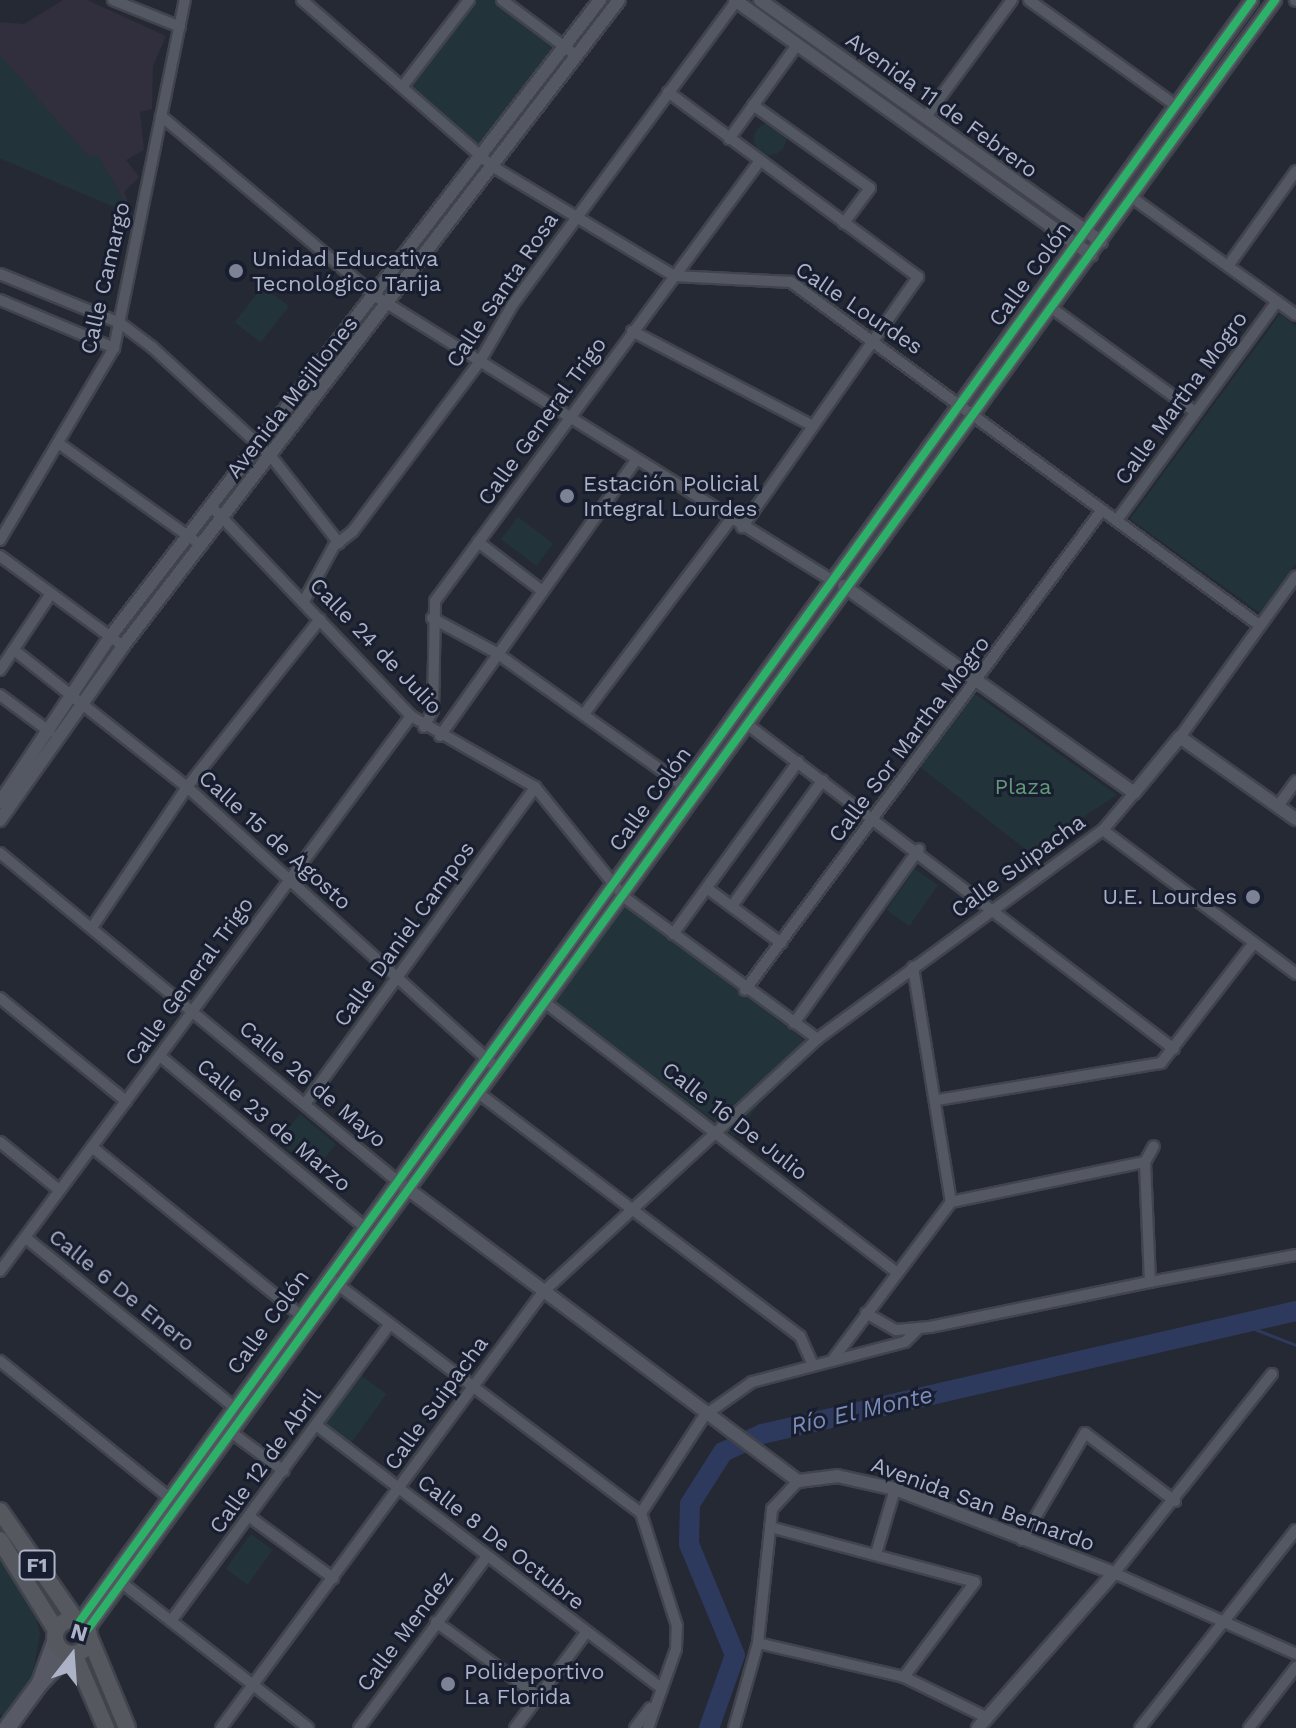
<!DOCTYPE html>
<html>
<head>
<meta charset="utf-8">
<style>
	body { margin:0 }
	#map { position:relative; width:1296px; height:1728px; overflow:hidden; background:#252934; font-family:"Work Sans",sans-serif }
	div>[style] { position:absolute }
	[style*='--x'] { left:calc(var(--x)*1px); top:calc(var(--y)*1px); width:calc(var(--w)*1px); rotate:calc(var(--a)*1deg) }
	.medical>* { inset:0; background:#312e3d }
	.green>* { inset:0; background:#22333a; transform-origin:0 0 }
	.round { border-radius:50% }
	.stream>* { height:3px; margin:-1.5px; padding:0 1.5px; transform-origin:1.5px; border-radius:1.5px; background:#2e3a5d }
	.river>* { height:20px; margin:-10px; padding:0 10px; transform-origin:10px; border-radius:10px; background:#2e3a5d }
	.roads { filter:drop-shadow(2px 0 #41444d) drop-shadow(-2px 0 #41444d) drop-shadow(0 2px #41444d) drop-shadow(0 -2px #41444d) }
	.minor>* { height:10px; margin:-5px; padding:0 5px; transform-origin:5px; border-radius:5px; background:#545862 }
	.tertiary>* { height:12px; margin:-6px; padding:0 6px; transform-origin:6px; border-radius:6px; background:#545862 }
	.primary>* { height:16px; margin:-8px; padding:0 8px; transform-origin:8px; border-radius:8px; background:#575a64 }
	.trunk>* { height:16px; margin:-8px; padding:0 8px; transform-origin:8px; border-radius:8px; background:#565860 }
	.trunk>.ring { margin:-8px; padding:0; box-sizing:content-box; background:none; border:16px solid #565860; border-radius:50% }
	.cycleway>* { height:8px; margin:-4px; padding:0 4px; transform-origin:4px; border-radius:4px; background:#2db169 }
	.dots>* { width:22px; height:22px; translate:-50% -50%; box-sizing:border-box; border:4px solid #181e2f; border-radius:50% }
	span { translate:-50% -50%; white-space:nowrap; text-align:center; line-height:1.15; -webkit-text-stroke:6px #181e2f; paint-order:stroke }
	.shield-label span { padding:2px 6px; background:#181e2f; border:2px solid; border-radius:6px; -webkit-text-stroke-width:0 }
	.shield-label { font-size:20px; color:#adb3c7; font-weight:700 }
	.street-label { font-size:22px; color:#adb3c7 }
	.poi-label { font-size:22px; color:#adb3c7 }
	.left { translate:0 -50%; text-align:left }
	.right { translate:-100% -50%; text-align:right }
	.park-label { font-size:22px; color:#629978 }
	.water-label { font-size:24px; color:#7a8bb6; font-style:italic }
	.north { position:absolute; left:32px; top:1616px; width:80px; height:80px; -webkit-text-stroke:6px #181e2f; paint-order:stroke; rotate:17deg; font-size:22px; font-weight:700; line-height:32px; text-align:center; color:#adb3c7 }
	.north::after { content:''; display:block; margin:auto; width:28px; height:36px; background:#adb3c7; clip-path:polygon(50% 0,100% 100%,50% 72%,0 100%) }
</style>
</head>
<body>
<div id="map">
	<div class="medical">
		<i style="clip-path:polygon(63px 0,87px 0,166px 36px,153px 66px,152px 109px,140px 112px,144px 150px,126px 160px,139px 177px,124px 192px,133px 215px,0 158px,0 22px,24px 24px)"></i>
	</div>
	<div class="green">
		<i style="clip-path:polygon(476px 0,494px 0,559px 44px,479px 146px,411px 86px)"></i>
		<i style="clip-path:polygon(0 55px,89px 157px,97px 154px,133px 215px,0 158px)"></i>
		<i class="round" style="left:754px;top:123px;width:32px;height:32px"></i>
		<i style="left:263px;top:286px;width:33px;height:46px;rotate:38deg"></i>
		<i style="clip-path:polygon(1280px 314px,1296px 326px,1296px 563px,1260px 613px,1130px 519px)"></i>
		<i style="left:518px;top:517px;width:44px;height:28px;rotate:37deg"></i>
		<i style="clip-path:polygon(974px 693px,1055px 751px,1117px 795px,1029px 852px,920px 767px)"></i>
		<i style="left:915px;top:869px;width:28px;height:50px;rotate:35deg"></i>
		<i style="left:625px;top:905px;width:227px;height:119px;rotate:37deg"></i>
		<i style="left:300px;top:1114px;width:47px;height:35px;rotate:40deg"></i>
		<i style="left:359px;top:1374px;width:34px;height:62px;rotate:36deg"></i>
		<i style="left:251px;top:1534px;width:27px;height:43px;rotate:36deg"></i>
		<i style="clip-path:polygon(0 1551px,35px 1611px,40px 1634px,31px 1683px,7px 1719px,0 1714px)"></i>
	</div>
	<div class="stream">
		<i style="--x:1234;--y:1321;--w:66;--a:21.2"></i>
	</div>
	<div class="river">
		<i style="--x:709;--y:1728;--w:77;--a:-70.4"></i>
		<i style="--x:735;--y:1655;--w:120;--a:-112.5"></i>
		<i style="--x:689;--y:1544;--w:40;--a:-88.6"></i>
		<i style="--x:690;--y:1504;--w:62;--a:-57.6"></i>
		<i style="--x:723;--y:1452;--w:43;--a:-24.8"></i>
		<i style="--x:762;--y:1434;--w:548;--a:-12.97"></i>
	</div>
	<div class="roads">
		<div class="minor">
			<i style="--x:113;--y:0;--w:72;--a:21.9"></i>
			<i style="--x:302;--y:0;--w:252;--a:41.1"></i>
			<i style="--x:492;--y:166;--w:213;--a:31.1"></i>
			<i style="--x:674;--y:276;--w:117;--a:2.9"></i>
			<i style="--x:791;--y:282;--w:580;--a:36.24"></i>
			<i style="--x:502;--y:0;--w:94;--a:36.7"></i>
			<i style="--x:1029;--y:0;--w:180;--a:35.7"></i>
			<i style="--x:1295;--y:0;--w:1;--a:45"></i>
			<i style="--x:402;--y:87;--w:110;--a:-52.4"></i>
			<i style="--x:668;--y:92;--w:311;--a:36.5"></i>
			<i style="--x:918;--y:277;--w:306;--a:125.1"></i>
			<i style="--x:753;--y:105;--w:143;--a:35.4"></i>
			<i style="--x:870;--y:188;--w:44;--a:126.6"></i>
			<i style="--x:161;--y:116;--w:282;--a:40"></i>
			<i style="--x:377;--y:297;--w:534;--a:31.9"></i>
			<i style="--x:925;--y:118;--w:147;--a:-53.6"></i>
			<i style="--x:729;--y:139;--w:116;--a:-54.1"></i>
			<i style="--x:1134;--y:199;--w:199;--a:35.6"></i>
			<i style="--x:1228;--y:266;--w:117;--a:-54.4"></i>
			<i style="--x:0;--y:274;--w:130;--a:22.2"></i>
			<i style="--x:120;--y:323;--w:40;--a:37"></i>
			<i style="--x:152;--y:347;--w:160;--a:42.5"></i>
			<i style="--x:270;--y:455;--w:112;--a:51.9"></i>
			<i style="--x:0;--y:300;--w:124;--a:22.8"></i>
			<i style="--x:1053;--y:309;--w:174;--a:35.9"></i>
			<i style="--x:632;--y:331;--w:202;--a:27.7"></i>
			<i style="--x:61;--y:445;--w:173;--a:35.6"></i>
			<i style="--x:211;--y:506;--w:290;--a:46.4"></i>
			<i style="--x:411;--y:716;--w:143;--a:29.8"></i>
			<i style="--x:535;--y:787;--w:141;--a:51"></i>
			<i style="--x:624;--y:897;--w:240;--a:36.3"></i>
			<i style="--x:1117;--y:520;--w:271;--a:-53.8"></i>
			<i style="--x:0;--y:540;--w:223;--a:-59.3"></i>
			<i style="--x:114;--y:348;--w:355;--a:-78.5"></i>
			<i style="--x:478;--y:542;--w:79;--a:37.3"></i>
			<i style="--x:0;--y:556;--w:152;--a:36.2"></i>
			<i style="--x:304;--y:601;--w:63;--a:-61.4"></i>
			<i style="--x:334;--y:546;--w:24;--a:-38"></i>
			<i style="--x:353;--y:531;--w:212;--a:-53.2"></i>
			<i style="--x:480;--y:361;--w:66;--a:-59.9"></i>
			<i style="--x:513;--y:304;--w:376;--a:-53.6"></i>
			<i style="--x:432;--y:618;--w:72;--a:28.4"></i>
			<i style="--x:495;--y:652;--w:229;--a:35.4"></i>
			<i style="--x:14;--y:650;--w:221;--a:38.4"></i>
			<i style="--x:187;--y:787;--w:412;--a:42.2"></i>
			<i style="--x:0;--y:670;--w:90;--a:-56.3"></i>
			<i style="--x:0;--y:695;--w:62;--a:36.5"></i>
			<i style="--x:584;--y:714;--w:243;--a:-53"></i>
			<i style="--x:748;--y:725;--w:535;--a:37.26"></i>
			<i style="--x:424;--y:727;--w:19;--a:-62"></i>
			<i style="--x:433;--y:710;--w:109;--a:-88.9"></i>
			<i style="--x:435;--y:601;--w:546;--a:-53.57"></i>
			<i style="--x:440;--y:736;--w:339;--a:-54.6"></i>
			<i style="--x:1180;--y:737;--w:198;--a:-54.2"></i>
			<i style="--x:1278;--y:806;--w:31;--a:-54"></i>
			<i style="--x:1103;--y:830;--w:241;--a:36.7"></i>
			<i style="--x:0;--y:853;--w:514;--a:39.55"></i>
			<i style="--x:708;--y:889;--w:91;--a:36.5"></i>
			<i style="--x:732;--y:906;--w:155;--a:-54.2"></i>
			<i style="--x:93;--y:926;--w:168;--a:-55.9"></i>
			<i style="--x:187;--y:787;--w:214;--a:-51.6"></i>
			<i style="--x:673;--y:934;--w:213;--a:-54"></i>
			<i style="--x:745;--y:990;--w:598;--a:-53.36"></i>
			<i style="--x:0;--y:998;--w:163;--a:39.3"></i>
			<i style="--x:547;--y:1004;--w:440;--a:37.5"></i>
			<i style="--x:794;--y:1023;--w:214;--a:-54.3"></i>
			<i style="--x:160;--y:1056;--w:263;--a:39.9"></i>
			<i style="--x:481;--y:1095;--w:400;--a:37.1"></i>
			<i style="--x:800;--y:1336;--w:27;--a:66"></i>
			<i style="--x:937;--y:1100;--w:227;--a:-9.4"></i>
			<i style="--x:1161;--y:1063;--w:150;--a:-52.3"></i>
			<i style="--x:305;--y:1104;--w:392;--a:-54"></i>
			<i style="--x:0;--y:1142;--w:76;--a:39.1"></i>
			<i style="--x:92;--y:1147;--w:265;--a:38.9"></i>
			<i style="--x:951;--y:1202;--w:198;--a:-11.7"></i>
			<i style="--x:26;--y:1238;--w:263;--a:39.1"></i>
			<i style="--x:0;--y:1271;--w:691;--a:-53.48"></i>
			<i style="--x:333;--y:1281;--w:386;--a:37"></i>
			<i style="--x:1150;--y:1282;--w:148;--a:-10.5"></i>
			<i style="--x:866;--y:1313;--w:34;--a:30"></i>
			<i style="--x:896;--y:1330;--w:34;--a:-5"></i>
			<i style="--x:930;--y:1327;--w:225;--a:-11.6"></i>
			<i style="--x:1150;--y:1282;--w:120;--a:-92.4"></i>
			<i style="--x:1145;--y:1162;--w:18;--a:-61"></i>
			<i style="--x:834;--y:1358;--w:195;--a:-53.1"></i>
			<i style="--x:951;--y:1202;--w:238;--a:-99.2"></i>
			<i style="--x:0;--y:1361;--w:213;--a:38.9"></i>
			<i style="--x:1272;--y:1374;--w:254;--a:128.4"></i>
			<i style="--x:1114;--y:1573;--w:199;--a:24"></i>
			<i style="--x:316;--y:1425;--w:435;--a:37.3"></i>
			<i style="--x:232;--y:1433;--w:64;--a:36.2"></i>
			<i style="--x:251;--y:1518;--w:102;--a:36.2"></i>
			<i style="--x:770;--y:1527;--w:212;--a:15"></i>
			<i style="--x:975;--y:1582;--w:119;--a:126.8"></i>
			<i style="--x:1022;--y:1540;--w:124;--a:-59.5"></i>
			<i style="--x:1085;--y:1433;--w:113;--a:37.1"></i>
			<i style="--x:876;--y:1554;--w:68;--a:-73.7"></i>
			<i style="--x:122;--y:1583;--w:236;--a:37.9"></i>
			<i style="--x:171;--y:1621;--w:369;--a:-53.6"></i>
			<i style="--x:436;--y:1622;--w:126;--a:36"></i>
			<i style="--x:758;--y:1643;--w:150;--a:13.1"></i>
			<i style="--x:904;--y:1677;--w:91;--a:26"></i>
			<i style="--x:221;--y:1728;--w:542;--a:-53.55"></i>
			<i style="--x:543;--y:1292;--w:373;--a:-42.7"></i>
			<i style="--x:817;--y:1039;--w:354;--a:-36.2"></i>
			<i style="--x:1103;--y:830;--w:48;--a:-50"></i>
			<i style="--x:359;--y:1728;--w:211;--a:-53.3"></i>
			<i style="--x:515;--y:1728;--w:117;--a:-53.3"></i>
			<i style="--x:635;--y:1728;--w:25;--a:-53"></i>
			<i style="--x:648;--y:1728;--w:84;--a:-70.5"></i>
			<i style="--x:676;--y:1649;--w:23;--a:-88"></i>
			<i style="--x:677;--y:1626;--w:119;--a:-107.7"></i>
			<i style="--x:641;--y:1513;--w:117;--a:-56.9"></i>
			<i style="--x:705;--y:1415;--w:57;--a:-35.1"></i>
			<i style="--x:752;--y:1382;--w:158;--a:-14.7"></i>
			<i style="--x:905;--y:1342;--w:20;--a:-45"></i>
			<i style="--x:734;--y:1728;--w:88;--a:-74.2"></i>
			<i style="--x:758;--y:1643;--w:135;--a:-84"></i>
			<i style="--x:772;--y:1509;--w:38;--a:-47"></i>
			<i style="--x:1140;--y:1728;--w:252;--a:-51.8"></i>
			<i style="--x:1249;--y:1728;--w:77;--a:-52.4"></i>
		</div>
		<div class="tertiary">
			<i style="--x:735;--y:0;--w:438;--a:35.6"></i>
			<i style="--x:760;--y:0;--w:418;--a:35.3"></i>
			<i style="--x:844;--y:586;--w:356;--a:35.5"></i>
			<i style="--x:1134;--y:793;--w:72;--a:-50.6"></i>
			<i style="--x:1180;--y:737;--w:142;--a:35.3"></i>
			<i style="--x:0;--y:802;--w:198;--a:-56.3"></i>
			<i style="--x:110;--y:637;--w:804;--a:-52.43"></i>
			<i style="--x:0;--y:820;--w:213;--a:-54.7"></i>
			<i style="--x:123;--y:646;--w:814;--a:-52.48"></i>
			<i style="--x:405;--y:1187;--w:491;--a:36.8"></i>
			<i style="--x:798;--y:1481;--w:39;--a:-7"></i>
			<i style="--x:837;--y:1476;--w:59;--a:12.6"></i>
			<i style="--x:895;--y:1489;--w:235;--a:21"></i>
			<i style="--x:1114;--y:1573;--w:206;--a:131.3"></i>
			<i style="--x:80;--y:1621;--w:2000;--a:-54.13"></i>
			<i style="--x:88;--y:1629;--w:2016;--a:-53.92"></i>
		</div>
		<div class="primary">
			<i style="--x:55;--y:1642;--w:44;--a:110.1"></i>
			<i style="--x:40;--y:1683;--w:40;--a:-46"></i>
			<i style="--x:7;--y:1728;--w:56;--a:-53.7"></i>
		</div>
		<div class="trunk">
			<i style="--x:0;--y:1511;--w:131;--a:55.2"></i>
			<i style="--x:0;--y:1540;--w:106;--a:58.1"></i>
			<i class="ring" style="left:55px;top:1620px;width:18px;height:18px"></i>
			<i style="--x:90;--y:1639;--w:96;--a:67.4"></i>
			<i style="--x:74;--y:1654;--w:81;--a:66.6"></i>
		</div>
	</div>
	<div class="cycleway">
		<i style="--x:80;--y:1621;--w:2000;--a:-54.13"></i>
		<i style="--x:88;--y:1629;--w:2016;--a:-53.92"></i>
	</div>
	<div class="dots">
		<i style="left:236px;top:271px;background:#7d8394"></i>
		<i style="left:567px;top:496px;background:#7d8394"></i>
		<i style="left:1253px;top:897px;background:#7d8394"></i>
		<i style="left:448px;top:1684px;background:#7d8394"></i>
	</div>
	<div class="shield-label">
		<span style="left:37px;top:1565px">F1</span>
	</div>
	<div class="street-label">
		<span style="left:942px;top:105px;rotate:36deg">Avenida 11 de Febrero</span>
		<span style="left:1030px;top:274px;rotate:-54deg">Calle Colón</span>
		<span style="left:105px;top:278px;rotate:-77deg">Calle Camargo</span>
		<span style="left:502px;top:290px;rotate:-56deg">Calle Santa Rosa</span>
		<span style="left:859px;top:308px;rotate:34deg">Calle Lourdes</span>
		<span style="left:292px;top:397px;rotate:-52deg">Avenida Mejillones</span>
		<span style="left:1181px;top:398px;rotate:-54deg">Calle Martha Mogro</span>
		<span style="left:542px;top:421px;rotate:-54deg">Calle General Trigo</span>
		<span style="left:376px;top:646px;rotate:46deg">Calle 24 de Julio</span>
		<span style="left:909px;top:739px;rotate:-53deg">Calle Sor Martha Mogro</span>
		<span style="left:650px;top:799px;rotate:-54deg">Calle Colón</span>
		<span style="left:275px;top:840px;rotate:42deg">Calle 15 de Agosto</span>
		<span style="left:1018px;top:866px;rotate:-36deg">Calle Suipacha</span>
		<span style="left:404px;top:934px;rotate:-54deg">Calle Daniel Campos</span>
		<span style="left:189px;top:981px;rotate:-54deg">Calle General Trigo</span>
		<span style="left:313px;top:1084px;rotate:40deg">Calle 26 de Mayo</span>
		<span style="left:735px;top:1121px;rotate:38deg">Calle 16 De Julio</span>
		<span style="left:274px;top:1125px;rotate:40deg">Calle 23 de Marzo</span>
		<span style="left:122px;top:1290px;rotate:39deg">Calle 6 De Enero</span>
		<span style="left:268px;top:1322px;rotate:-54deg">Calle Colón</span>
		<span style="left:436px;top:1403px;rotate:-54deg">Calle Suipacha</span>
		<span style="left:265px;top:1461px;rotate:-54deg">Calle 12 de Abril</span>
		<span style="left:983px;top:1504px;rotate:20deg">Avenida San Bernardo</span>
		<span style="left:501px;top:1542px;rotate:38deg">Calle 8 De Octubre</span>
		<span style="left:405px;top:1631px;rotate:-53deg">Calle Mendez</span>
	</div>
	<div class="poi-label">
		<span class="left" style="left:252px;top:271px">Unidad Educativa<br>Tecnológico Tarija</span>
		<span class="left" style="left:583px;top:496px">Estación Policial<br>Integral Lourdes</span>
		<span class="right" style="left:1237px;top:897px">U.E. Lourdes</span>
		<span class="left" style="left:464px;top:1684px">Polideportivo<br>La Florida</span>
	</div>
	<div class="park-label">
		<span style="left:1023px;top:787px">Plaza</span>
	</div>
	<div class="water-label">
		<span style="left:862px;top:1411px;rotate:-13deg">Río El Monte</span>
	</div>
	<div class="north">N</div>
</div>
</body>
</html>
